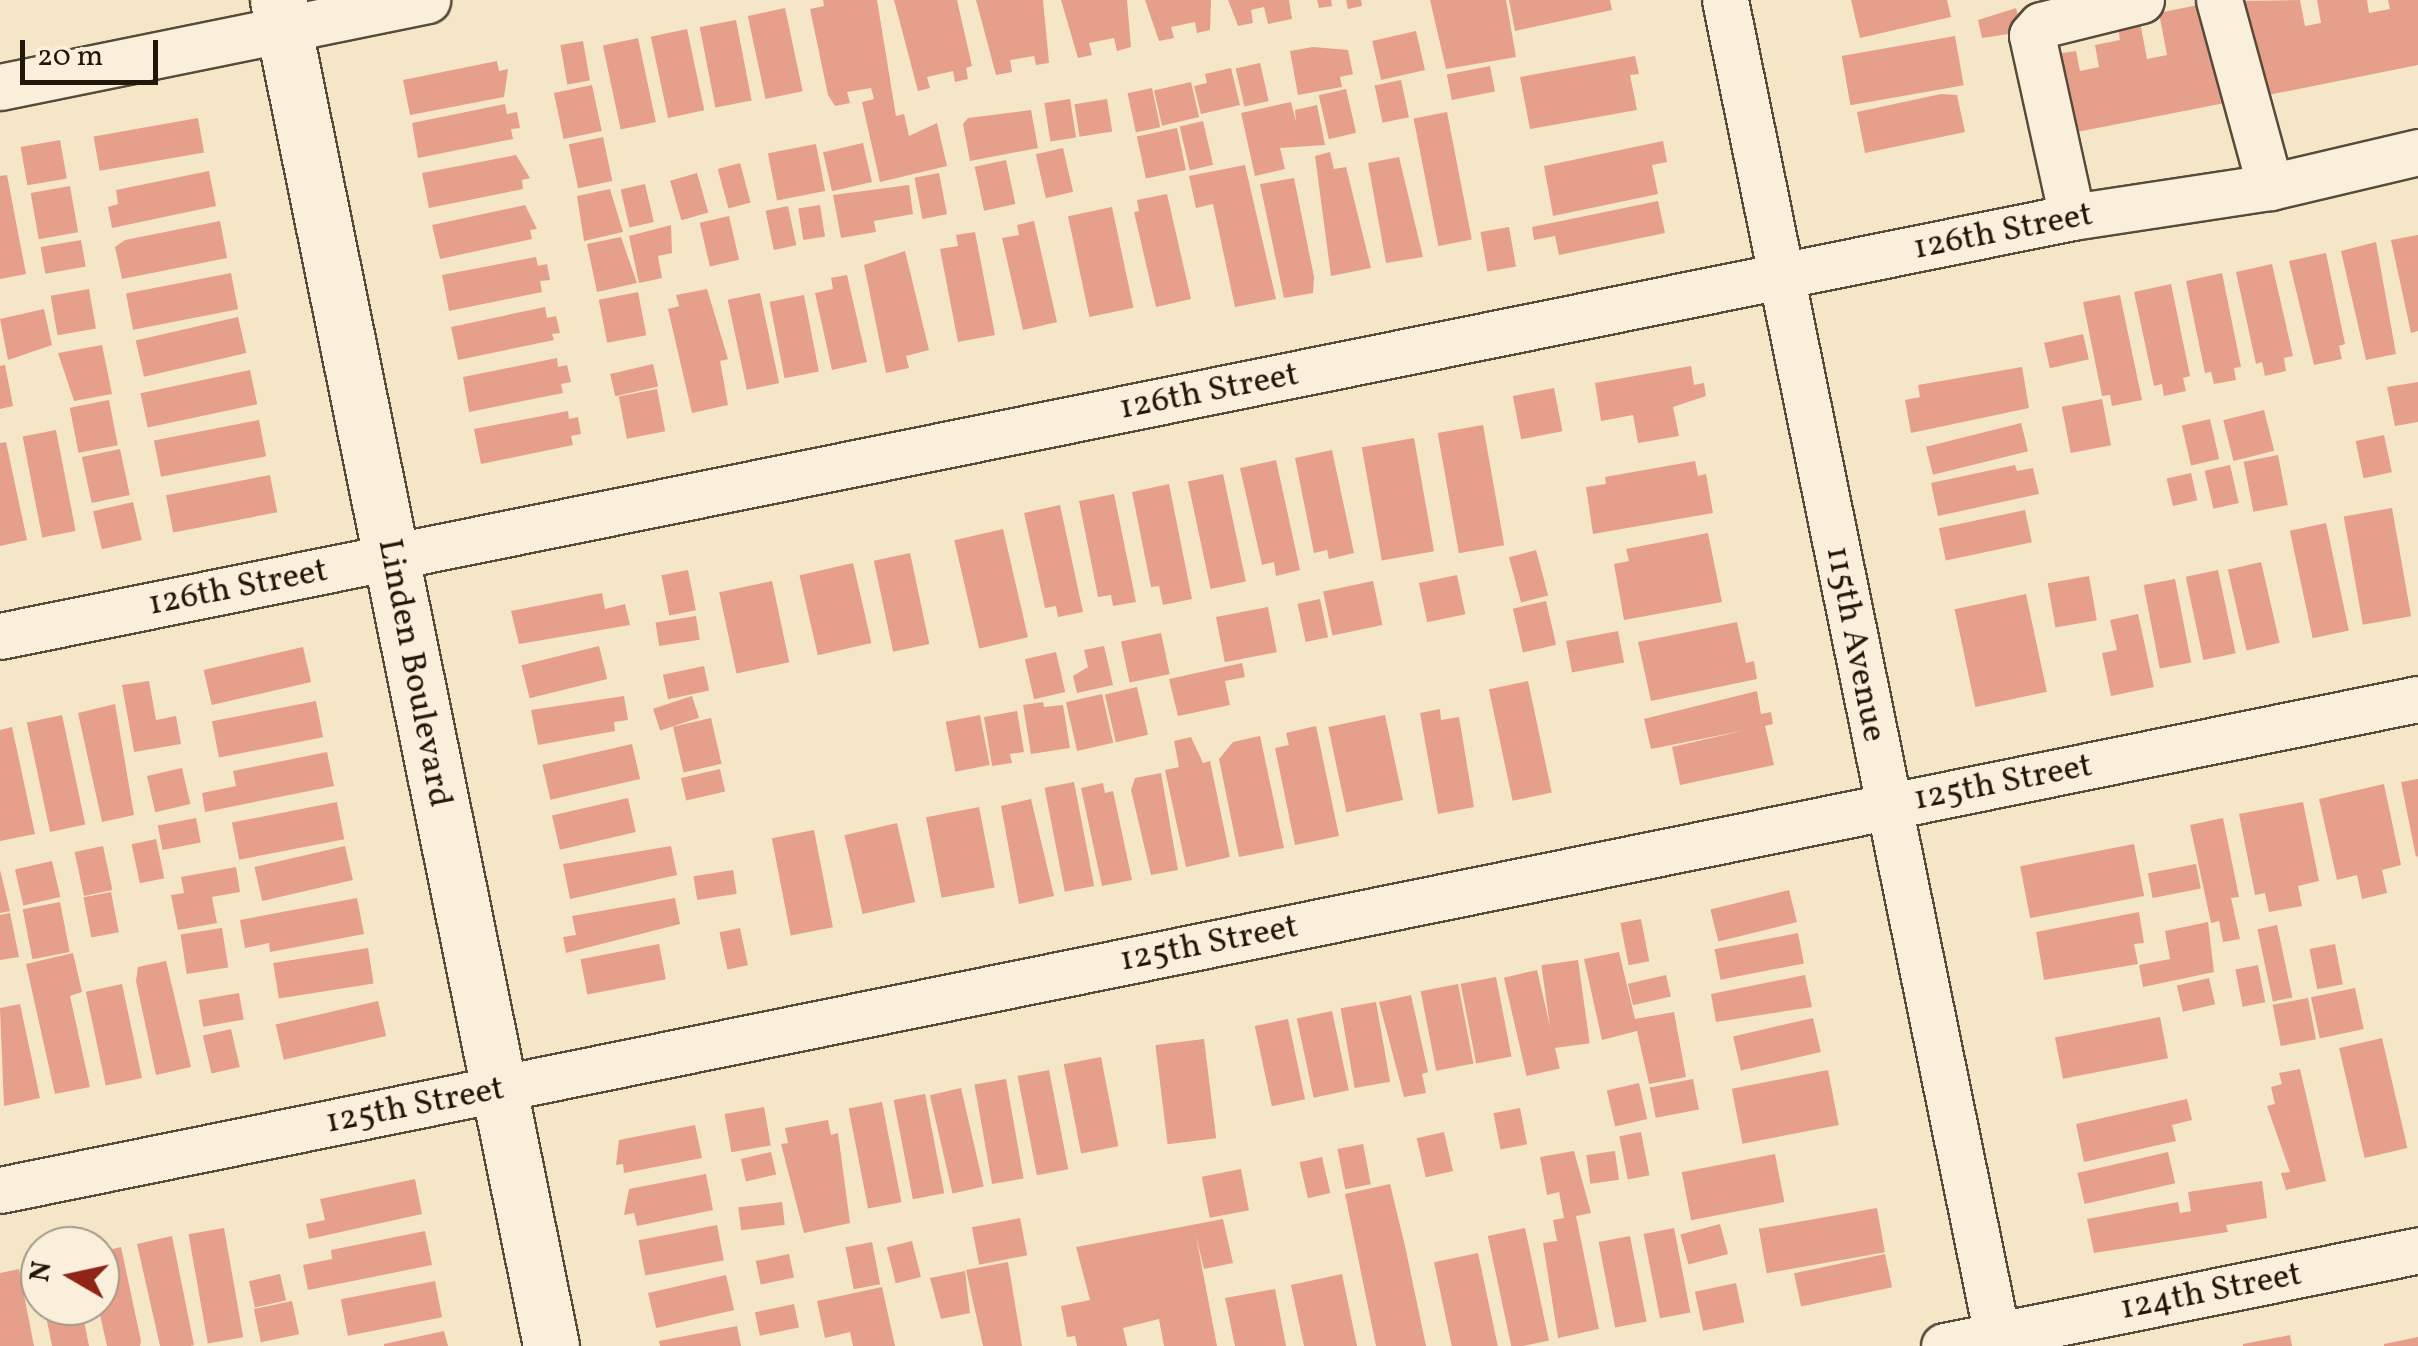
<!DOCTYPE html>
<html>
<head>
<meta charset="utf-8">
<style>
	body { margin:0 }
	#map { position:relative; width:2418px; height:1346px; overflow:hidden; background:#f6e6c8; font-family:Vollkorn,serif }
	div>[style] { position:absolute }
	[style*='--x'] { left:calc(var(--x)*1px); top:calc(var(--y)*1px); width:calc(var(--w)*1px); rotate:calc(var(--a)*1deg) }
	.building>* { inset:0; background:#e69f8a; transform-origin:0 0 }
	.roads { filter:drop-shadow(2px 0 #574b39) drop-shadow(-2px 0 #574b39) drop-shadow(0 2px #574b39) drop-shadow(0 -2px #574b39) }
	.minor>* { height:45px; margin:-22.5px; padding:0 22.5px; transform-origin:22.5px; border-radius:22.5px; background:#f9efdb }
	.secondary>* { height:55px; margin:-27.5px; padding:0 27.5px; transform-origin:27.5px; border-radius:27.5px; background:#f9efdb }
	span { translate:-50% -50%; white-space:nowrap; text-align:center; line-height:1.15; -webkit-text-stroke:8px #f9efdb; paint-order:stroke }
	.street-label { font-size:35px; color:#221709 }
	.north { position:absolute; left:20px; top:1226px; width:100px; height:100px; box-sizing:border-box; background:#f9efdb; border:2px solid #a39987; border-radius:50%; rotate:279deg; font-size:28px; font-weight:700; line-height:40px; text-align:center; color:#221709 }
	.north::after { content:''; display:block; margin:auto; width:35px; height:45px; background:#8f2418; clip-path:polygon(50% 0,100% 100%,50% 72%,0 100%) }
	.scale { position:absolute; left:20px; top:40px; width:138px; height:45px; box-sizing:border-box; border:5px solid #221709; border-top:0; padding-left:12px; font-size:30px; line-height:35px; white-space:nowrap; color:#221709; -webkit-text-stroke:8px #f9efdb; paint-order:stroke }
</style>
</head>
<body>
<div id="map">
	<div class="building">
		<i style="clip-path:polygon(823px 0,877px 0,896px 116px,904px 114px,909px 136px,937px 123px,947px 166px,880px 182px,862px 102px,874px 99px,871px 88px,847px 92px,850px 103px,835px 106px,828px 95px,810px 9px,824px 6px)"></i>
		<i style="clip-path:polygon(894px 0,957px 0,972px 66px,966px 68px,968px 79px,955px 82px,953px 71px,927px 77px,930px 88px,918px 91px)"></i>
		<i style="clip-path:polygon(976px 0,1043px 0,1049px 63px,1036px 65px,1034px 56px,1010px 60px,1012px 72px,996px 75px)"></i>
		<i style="clip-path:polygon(1061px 0,1127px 0,1131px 47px,1117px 51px,1114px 38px,1089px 43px,1092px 55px,1078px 58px)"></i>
		<i style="clip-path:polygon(1145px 0,1211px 0,1210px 30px,1197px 33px,1195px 22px,1171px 27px,1174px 38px,1159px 41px)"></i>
		<i style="clip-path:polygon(1228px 0,1289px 0,1292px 19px,1268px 24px,1264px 7px,1251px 10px,1253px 23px,1238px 26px)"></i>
		<i style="clip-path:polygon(1317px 0,1331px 0,1332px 6px,1319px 8px)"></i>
		<i style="clip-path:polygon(1346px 0,1361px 0,1362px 6px,1348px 9px)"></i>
		<i style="clip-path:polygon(1430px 0,1506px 0,1516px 57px,1446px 69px)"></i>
		<i style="clip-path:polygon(1509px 0,1610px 0,1612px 10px,1515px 31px)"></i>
		<i style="clip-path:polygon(1851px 0,1947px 0,1951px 17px,1860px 38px)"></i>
		<i style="clip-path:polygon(2300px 0,2305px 26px,2321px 23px,2317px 0,2367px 0,2369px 13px,2390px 9px,2388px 0,2418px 0,2418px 65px,2258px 97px,2243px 1px)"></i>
		<i style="clip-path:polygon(2212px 2px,2235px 101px,2072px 133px,2056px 54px,2076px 51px,2080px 71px,2099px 67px,2095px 45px,2120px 40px,2118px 27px,2140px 22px,2147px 59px,2167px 55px,2159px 13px)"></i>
		<i style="left:785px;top:8px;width:85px;height:38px;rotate:78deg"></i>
		<i style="clip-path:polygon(2016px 8px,2022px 32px,1982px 38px,1978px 20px)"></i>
		<i style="left:736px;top:20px;width:82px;height:37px;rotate:79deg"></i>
		<i style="left:687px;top:29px;width:83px;height:37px;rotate:78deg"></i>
		<i style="left:1416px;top:31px;width:40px;height:45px;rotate:77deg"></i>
		<i style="left:1955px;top:36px;width:50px;height:115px;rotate:80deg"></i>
		<i style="left:638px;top:38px;width:86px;height:36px;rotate:78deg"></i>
		<i style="left:583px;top:41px;width:40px;height:23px;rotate:80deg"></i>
		<i style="clip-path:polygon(1313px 47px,1348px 50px,1353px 74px,1340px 77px,1342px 87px,1298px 95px,1290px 51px)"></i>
		<i style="clip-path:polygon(1635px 56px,1639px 74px,1630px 75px,1637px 110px,1530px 129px,1520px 77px)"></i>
		<i style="clip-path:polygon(497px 61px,499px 71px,508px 69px,504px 97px,410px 115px,403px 80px)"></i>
		<i style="left:1260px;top:63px;width:39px;height:25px;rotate:77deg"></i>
		<i style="left:1490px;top:66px;width:26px;height:44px;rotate:79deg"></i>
		<i style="clip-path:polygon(1231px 68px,1240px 105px,1201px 114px,1194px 86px,1207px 83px,1205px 74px)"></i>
		<i style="left:1401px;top:80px;width:38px;height:27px;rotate:78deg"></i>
		<i style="left:1191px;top:82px;width:36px;height:38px;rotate:77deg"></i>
		<i style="left:592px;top:85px;width:47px;height:39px;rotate:78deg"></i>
		<i style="left:1152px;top:88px;width:40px;height:25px;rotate:78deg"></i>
		<i style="left:1346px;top:89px;width:45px;height:28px;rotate:77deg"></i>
		<i style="clip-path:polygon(1941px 94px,1957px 95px,1965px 132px,1865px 153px,1857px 112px)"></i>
		<i style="left:1070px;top:99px;width:39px;height:26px;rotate:81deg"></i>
		<i style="left:1107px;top:99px;width:33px;height:33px;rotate:81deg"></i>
		<i style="clip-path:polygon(1291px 102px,1296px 122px,1295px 110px,1317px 105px,1325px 145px,1280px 148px,1285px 169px,1255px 176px,1241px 113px)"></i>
		<i style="clip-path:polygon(505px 104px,507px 114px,517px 112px,520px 128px,511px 129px,513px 139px,418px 158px,412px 123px)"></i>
		<i style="clip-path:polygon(1031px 110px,1038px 148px,970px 161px,963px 124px,968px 118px)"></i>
		<i style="left:1447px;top:112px;width:130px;height:34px;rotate:79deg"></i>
		<i style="left:198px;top:118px;width:35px;height:106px;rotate:80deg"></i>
		<i style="left:1203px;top:121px;width:45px;height:24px;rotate:77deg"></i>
		<i style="left:1177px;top:128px;width:43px;height:41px;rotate:78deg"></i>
		<i style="left:603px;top:137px;width:45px;height:35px;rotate:78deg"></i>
		<i style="left:60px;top:140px;width:39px;height:40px;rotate:80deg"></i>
		<i style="clip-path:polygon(1663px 141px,1667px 162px,1652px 165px,1658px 194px,1553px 216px,1544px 166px)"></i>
		<i style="left:863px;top:143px;width:40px;height:41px;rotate:77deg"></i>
		<i style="left:816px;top:144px;width:48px;height:49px;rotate:79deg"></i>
		<i style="left:1063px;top:148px;width:45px;height:28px;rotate:77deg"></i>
		<i style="clip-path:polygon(1330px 152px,1334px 169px,1346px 167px,1371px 268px,1331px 276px,1315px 156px)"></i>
		<i style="clip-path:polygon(516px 155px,530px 178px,522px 180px,523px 189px,429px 208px,422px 173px)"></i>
		<i style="clip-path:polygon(1399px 157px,1423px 257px,1386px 263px,1368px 163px)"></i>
		<i style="left:1006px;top:160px;width:45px;height:32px;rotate:78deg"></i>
		<i style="left:740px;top:163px;width:41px;height:23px;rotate:75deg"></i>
		<i style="clip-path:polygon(1245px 165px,1276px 299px,1235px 307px,1213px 204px,1196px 208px,1189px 176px)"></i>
		<i style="clip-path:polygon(209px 171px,216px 206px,112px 228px,108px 207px,118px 204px,116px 190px)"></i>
		<i style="left:697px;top:173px;width:41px;height:28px;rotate:74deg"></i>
		<i style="left:939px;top:173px;width:42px;height:25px;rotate:79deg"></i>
		<i style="clip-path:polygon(7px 175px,26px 274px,0 279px,0 176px)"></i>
		<i style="clip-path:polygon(1294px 178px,1314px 277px,1313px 293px,1284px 298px,1260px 184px)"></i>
		<i style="left:645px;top:184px;width:39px;height:25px;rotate:77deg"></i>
		<i style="clip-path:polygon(909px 185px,913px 214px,874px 221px,876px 232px,841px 238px,833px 195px)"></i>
		<i style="left:70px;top:186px;width:47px;height:40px;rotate:80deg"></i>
		<i style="clip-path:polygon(610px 189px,623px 232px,584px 241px,577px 196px)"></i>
		<i style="clip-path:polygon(1167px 194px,1191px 299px,1156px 307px,1134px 212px,1139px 211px,1137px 200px)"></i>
		<i style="clip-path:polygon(1658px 201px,1665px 233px,1559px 255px,1555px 236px,1534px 240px,1532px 227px)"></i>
		<i style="clip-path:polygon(525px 205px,537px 229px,530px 230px,532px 239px,440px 259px,432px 225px)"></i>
		<i style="left:820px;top:205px;width:32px;height:22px;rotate:81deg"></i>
		<i style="left:788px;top:206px;width:40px;height:23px;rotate:78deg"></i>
		<i style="left:1112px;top:207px;width:103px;height:45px;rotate:78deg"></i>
		<i style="left:729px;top:216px;width:45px;height:30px;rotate:77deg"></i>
		<i style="clip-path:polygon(220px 221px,227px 258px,122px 279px,115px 247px,125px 240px)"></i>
		<i style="clip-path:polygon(1034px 221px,1057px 322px,1023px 330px,1002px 238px,1019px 235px,1017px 225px)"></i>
		<i style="clip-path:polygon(671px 225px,672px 253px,658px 256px,662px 278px,639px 283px,629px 236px)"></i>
		<i style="left:1509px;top:227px;width:40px;height:29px;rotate:80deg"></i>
		<i style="clip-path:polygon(975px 232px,995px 335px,958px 342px,940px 249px,958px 246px,956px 235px)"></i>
		<i style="clip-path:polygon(2418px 235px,2418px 331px,2411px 333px,2391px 240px)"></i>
		<i style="clip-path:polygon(621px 237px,637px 283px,597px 292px,587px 244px)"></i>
		<i style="left:81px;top:240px;width:27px;height:41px;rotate:80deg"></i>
		<i style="clip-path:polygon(2376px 242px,2396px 354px,2366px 360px,2341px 251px)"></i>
		<i style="clip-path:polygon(905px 251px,929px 350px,906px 356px,909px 368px,886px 373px,864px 265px)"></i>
		<i style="clip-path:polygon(2326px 253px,2345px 344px,2339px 346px,2342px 359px,2314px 365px,2289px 261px)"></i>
		<i style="clip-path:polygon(536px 257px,538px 266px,547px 264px,550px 280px,540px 281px,542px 292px,449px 311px,442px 275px)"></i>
		<i style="clip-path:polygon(2272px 264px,2293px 356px,2284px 358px,2286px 371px,2265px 376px,2262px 362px,2256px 364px,2236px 272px)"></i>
		<i style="left:231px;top:273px;width:37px;height:107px;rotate:79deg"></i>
		<i style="clip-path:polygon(2222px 273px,2241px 367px,2234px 368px,2236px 380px,2214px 384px,2211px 372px,2205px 373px,2186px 281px)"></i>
		<i style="clip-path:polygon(847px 275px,867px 362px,832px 370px,815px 293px,833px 289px,831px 278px)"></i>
		<i style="clip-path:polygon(2171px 284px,2190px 376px,2183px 378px,2186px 391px,2164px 396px,2162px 384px,2154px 386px,2134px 292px)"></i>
		<i style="left:89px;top:289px;width:40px;height:39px;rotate:80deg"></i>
		<i style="clip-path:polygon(707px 289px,728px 359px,720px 361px,728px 405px,692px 413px,668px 309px,679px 306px,676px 295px)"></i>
		<i style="left:638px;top:292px;width:44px;height:40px;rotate:79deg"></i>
		<i style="left:760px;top:293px;width:92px;height:33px;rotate:78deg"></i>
		<i style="left:804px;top:295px;width:78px;height:35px;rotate:79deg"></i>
		<i style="clip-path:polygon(2120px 295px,2142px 400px,2112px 406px,2110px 395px,2102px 396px,2083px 302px)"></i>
		<i style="clip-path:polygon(545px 307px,547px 318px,556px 316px,560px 333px,552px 334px,554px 340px,458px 360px,451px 327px)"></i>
		<i style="clip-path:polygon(44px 309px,52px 345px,8px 360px,0 319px)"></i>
		<i style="left:238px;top:317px;width:37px;height:105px;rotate:77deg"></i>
		<i style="left:2083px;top:334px;width:26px;height:40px;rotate:77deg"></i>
		<i style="clip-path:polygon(102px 345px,112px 394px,74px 401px,58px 353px)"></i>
		<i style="clip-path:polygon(557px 358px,558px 367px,567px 365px,571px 382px,561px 384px,563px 393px,469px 412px,463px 377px)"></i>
		<i style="left:653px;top:364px;width:23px;height:44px;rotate:77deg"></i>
		<i style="clip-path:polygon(5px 365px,13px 406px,0 409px,0 366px)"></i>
		<i style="clip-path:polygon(1691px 366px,1694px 385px,1704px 383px,1706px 396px,1673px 407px,1679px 436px,1638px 443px,1633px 415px,1601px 421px,1595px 383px)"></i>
		<i style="clip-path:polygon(2022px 367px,2029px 408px,1911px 433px,1905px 400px,1920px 397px,1918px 385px)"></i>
		<i style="left:250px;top:370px;width:35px;height:112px;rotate:78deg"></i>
		<i style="clip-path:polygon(2418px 382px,2418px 422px,2395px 426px,2387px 387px)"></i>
		<i style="left:1554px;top:388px;width:44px;height:42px;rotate:79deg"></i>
		<i style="left:657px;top:389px;width:43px;height:39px;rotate:79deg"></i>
		<i style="left:2102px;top:399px;width:47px;height:41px;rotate:79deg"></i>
		<i style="left:109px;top:400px;width:46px;height:40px;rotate:79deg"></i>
		<i style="left:2264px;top:410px;width:42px;height:42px;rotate:76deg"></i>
		<i style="clip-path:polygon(568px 411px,569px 419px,578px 417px,581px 434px,571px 436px,573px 445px,481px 464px,474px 429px)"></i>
		<i style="left:2210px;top:419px;width:41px;height:29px;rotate:77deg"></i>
		<i style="left:259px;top:420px;width:37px;height:107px;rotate:79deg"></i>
		<i style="left:2021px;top:423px;width:29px;height:98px;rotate:76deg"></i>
		<i style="left:1483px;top:425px;width:122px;height:46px;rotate:80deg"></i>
		<i style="left:56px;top:430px;width:103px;height:34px;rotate:79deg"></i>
		<i style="left:2384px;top:435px;width:38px;height:29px;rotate:78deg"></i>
		<i style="left:1414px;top:438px;width:115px;height:53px;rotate:80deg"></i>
		<i style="clip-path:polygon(6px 442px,27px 540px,0 546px,0 443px)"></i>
		<i style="left:120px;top:449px;width:47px;height:39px;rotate:78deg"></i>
		<i style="clip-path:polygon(1332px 450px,1354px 553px,1329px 559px,1327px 550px,1314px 553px,1295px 458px)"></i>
		<i style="left:2278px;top:455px;width:51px;height:35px;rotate:79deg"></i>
		<i style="clip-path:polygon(1276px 460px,1300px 570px,1276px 576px,1274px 562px,1262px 565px,1240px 468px)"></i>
		<i style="clip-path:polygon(1695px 461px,1698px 476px,1706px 474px,1713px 513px,1593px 534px,1586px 487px,1606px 484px,1605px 477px)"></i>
		<i style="clip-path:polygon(2015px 465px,2017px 471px,2033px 468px,2039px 494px,1938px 516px,1931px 483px)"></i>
		<i style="left:2230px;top:465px;width:39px;height:26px;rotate:77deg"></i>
		<i style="left:2191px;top:473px;width:28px;height:25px;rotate:77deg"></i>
		<i style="left:1223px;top:474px;width:110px;height:36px;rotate:78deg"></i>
		<i style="left:270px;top:475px;width:38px;height:106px;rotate:79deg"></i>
		<i style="clip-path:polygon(1169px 484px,1192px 599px,1163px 605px,1159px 586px,1151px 587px,1132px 492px)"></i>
		<i style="clip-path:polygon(1114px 494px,1136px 602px,1113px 606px,1111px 595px,1098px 597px,1079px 501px)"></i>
		<i style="left:133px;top:502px;width:39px;height:41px;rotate:77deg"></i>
		<i style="clip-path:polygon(1060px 505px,1083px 612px,1058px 617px,1056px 606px,1045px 608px,1024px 513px)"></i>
		<i style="left:2392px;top:508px;width:110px;height:49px;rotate:80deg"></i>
		<i style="left:2025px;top:510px;width:33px;height:88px;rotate:78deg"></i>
		<i style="left:2326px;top:523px;width:110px;height:37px;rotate:78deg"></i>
		<i style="left:1003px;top:529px;width:111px;height:50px;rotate:77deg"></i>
		<i style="clip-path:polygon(1708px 533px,1722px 602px,1624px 620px,1614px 564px,1629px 561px,1626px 549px)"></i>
		<i style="left:1536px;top:550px;width:47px;height:28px;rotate:75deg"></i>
		<i style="left:910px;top:553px;width:93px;height:37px;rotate:78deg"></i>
		<i style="left:2261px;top:562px;width:83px;height:34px;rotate:77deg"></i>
		<i style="left:853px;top:563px;width:82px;height:55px;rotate:77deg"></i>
		<i style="left:688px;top:570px;width:41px;height:27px;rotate:79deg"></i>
		<i style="left:2218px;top:570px;width:85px;height:33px;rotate:78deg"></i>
		<i style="left:1457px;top:575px;width:40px;height:39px;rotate:78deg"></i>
		<i style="left:2089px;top:576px;width:45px;height:42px;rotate:80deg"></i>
		<i style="left:2175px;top:579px;width:85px;height:32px;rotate:79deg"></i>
		<i style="left:772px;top:581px;width:83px;height:54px;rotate:78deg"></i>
		<i style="left:1373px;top:581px;width:45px;height:51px;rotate:78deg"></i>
		<i style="clip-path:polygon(602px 593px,605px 609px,625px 604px,630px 625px,519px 644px,511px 611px)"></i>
		<i style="left:2026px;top:594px;width:100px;height:73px;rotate:78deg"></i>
		<i style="left:1320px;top:599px;width:39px;height:23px;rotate:78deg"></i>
		<i style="left:1546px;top:601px;width:45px;height:34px;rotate:77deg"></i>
		<i style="left:1268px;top:607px;width:46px;height:53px;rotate:79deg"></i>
		<i style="clip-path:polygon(2138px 614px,2154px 687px,2111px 696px,2102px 653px,2117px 650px,2110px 620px)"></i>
		<i style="left:696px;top:616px;width:24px;height:41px;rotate:81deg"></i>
		<i style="clip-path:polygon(1737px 622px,1746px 663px,1754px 661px,1757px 679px,1651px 701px,1638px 642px)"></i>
		<i style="left:1618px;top:631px;width:32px;height:53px;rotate:79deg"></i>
		<i style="left:1161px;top:633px;width:42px;height:41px;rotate:78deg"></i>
		<i style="left:599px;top:646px;width:34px;height:80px;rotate:76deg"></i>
		<i style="clip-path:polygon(1104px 646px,1113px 685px,1077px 693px,1073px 676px,1088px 667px,1084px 650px)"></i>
		<i style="left:303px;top:647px;width:36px;height:102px;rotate:77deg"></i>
		<i style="left:1056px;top:652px;width:41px;height:32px;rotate:77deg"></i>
		<i style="clip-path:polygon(1242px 663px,1245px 677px,1225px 681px,1230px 705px,1178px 716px,1169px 679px)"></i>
		<i style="left:704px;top:666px;width:25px;height:42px;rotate:78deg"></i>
		<i style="clip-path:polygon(149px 681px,156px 720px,176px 716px,181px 744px,134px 752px,122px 685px)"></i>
		<i style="left:1528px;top:681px;width:114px;height:40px;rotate:78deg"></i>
		<i style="left:1137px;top:687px;width:49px;height:33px;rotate:77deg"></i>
		<i style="clip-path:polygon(1757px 691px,1761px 714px,1771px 712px,1773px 724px,1765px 726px,1774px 765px,1680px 785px,1672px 747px,1746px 730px,1651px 749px,1644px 719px)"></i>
		<i style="left:1102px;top:694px;width:50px;height:37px;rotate:77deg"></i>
		<i style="clip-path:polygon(624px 696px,628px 720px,614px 722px,615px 731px,538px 745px,531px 710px)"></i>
		<i style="left:692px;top:696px;width:23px;height:41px;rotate:72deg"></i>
		<i style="left:316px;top:701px;width:37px;height:106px;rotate:79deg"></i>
		<i style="clip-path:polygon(1043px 702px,1044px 707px,1063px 705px,1070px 748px,1031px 754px,1023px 705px)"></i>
		<i style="clip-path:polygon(115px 704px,134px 815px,102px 822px,78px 713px)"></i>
		<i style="clip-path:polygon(1440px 709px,1441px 720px,1459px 717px,1474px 807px,1438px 814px,1420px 713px)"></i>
		<i style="clip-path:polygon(1017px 711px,1024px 752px,1010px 754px,1012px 763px,992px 766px,984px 717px)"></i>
		<i style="left:62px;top:715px;width:112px;height:36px;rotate:78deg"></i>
		<i style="left:980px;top:715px;width:51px;height:35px;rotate:79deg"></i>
		<i style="left:1385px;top:715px;width:87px;height:58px;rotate:78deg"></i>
		<i style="left:711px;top:718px;width:47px;height:39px;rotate:77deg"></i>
		<i style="clip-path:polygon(1316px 726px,1339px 836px,1295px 845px,1275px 748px,1289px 745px,1286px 733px)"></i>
		<i style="clip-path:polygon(12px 727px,35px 834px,0 841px,0 730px)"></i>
		<i style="clip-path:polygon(1260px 736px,1284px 848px,1239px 857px,1219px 759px,1233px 742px)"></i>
		<i style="clip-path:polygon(1191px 737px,1203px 763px,1210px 761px,1230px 857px,1186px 867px,1165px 770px,1179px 767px,1174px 741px)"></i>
		<i style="left:632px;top:744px;width:36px;height:92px;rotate:77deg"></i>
		<i style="clip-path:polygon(327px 752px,334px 786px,205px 812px,202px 793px,236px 786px,233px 771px)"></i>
		<i style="left:182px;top:768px;width:37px;height:36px;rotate:77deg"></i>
		<i style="left:720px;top:769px;width:23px;height:40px;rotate:77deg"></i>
		<i style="clip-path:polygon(1161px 773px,1178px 870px,1151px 875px,1131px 790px,1135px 778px)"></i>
		<i style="clip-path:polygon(2418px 779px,2418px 856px,2416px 857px,2401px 782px)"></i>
		<i style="left:1074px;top:782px;width:106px;height:30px;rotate:79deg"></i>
		<i style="clip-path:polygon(1103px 783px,1105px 793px,1113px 791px,1132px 880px,1102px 886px,1081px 788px)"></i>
		<i style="clip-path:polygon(2384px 784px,2401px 865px,2382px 870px,2387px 893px,2362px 899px,2357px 875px,2337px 880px,2319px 799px)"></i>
		<i style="left:628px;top:798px;width:35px;height:78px;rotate:77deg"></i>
		<i style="clip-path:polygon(1031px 799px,1054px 896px,1019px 904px,1001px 806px)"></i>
		<i style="left:337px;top:802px;width:38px;height:107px;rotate:79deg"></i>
		<i style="clip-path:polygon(2303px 802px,2319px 881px,2298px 886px,2302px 906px,2269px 912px,2265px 893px,2255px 895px,2239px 814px)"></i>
		<i style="left:979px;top:807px;width:82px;height:54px;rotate:79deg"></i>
		<i style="left:196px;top:818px;width:25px;height:39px;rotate:79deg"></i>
		<i style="clip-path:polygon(2223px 818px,2239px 897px,2231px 898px,2240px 939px,2223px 942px,2219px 921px,2211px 923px,2190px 825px)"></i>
		<i style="left:897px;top:823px;width:81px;height:54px;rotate:77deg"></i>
		<i style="left:814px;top:830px;width:99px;height:43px;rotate:79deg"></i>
		<i style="left:156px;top:839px;width:40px;height:25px;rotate:78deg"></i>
		<i style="left:2134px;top:844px;width:53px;height:116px;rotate:79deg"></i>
		<i style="left:103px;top:846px;width:45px;height:29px;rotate:78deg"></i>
		<i style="left:345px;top:846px;width:35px;height:93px;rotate:77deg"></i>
		<i style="clip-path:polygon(671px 846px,677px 875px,570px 899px,563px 864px)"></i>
		<i style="left:52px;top:861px;width:37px;height:38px;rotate:77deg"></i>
		<i style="left:2196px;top:864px;width:25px;height:49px;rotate:79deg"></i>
		<i style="clip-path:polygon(236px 867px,240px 892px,212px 897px,217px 923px,178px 930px,171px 895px,184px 893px,181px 877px)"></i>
		<i style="clip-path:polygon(0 870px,10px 911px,0 913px)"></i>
		<i style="left:733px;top:870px;width:24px;height:40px;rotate:81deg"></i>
		<i style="left:1789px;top:890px;width:33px;height:81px;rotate:76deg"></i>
		<i style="left:111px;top:892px;width:41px;height:28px;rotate:79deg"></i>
		<i style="clip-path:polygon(357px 898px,364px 934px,270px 952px,269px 943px,245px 948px,240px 920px)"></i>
		<i style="clip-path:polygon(675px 898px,680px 924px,566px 953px,563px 937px,576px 935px,572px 916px)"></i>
		<i style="left:60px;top:902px;width:51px;height:38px;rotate:79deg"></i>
		<i style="clip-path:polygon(2139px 912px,2144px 943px,2134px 944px,2138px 964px,2044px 980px,2036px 932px)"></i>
		<i style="clip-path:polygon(10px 913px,19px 957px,0 960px,0 915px)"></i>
		<i style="left:1641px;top:919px;width:43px;height:21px;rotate:79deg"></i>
		<i style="clip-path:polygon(2208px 922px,2214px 972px,2143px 987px,2139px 965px,2170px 959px,2165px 931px)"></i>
		<i style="left:2277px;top:925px;width:74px;height:20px;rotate:78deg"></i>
		<i style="left:222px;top:928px;width:40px;height:42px;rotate:81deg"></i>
		<i style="left:740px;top:928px;width:38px;height:21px;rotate:78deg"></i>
		<i style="left:1798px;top:933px;width:31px;height:85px;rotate:79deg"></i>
		<i style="left:659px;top:944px;width:36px;height:80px;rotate:79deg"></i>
		<i style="left:2335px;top:944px;width:41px;height:26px;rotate:79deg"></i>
		<i style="left:368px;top:948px;width:36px;height:96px;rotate:81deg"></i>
		<i style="clip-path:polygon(1619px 952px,1635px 1019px,1674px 1012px,1686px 1077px,1649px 1084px,1637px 1031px,1602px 1040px,1584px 959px)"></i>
		<i style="clip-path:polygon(73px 953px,82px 992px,70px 996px,90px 1087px,55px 1094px,26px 964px)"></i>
		<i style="left:1578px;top:960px;width:84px;height:37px;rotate:82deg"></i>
		<i style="clip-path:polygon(166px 961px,191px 1067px,156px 1075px,136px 981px,138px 967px)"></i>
		<i style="left:2258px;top:965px;width:38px;height:23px;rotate:79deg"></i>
		<i style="left:1537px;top:970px;width:101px;height:34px;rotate:77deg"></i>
		<i style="left:1666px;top:975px;width:22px;height:39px;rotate:77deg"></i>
		<i style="clip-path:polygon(1805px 975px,1812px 1007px,1716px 1022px,1711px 994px)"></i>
		<i style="left:1496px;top:977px;width:81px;height:36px;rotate:79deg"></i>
		<i style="left:2209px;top:978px;width:27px;height:33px;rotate:77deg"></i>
		<i style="left:122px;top:984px;width:96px;height:37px;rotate:78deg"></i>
		<i style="left:1458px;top:984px;width:81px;height:38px;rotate:79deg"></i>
		<i style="left:2355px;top:988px;width:42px;height:45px;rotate:78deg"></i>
		<i style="left:239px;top:993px;width:27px;height:41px;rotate:80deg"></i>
		<i style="clip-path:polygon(1411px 995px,1428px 1072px,1422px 1074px,1426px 1093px,1404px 1097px,1379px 1002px)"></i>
		<i style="left:2308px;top:998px;width:42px;height:36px;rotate:79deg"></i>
		<i style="left:378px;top:1001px;width:36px;height:105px;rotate:77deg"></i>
		<i style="left:1376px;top:1002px;width:81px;height:36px;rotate:80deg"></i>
		<i style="clip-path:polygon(20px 1004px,40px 1098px,4px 1106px,0 1008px)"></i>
		<i style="left:1332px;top:1011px;width:81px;height:36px;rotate:78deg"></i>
		<i style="left:2160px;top:1017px;width:42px;height:107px;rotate:79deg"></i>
		<i style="left:1813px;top:1018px;width:35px;height:82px;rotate:77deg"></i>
		<i style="left:1288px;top:1019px;width:82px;height:34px;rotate:78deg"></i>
		<i style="left:231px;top:1029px;width:39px;height:29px;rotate:77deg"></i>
		<i style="left:2382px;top:1038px;width:113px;height:44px;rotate:77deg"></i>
		<i style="left:1204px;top:1039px;width:100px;height:49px;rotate:83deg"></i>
		<i style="left:1101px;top:1057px;width:91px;height:38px;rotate:79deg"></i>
		<i style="clip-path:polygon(2300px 1069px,2326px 1181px,2286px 1190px,2281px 1173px,2290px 1172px,2267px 1106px,2275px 1104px,2271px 1087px,2282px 1084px,2279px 1073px)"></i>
		<i style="left:1049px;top:1070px;width:101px;height:32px;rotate:79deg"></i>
		<i style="left:1828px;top:1070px;width:56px;height:98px;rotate:79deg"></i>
		<i style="left:1006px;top:1079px;width:101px;height:32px;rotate:80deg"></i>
		<i style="left:1693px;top:1079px;width:31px;height:44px;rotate:79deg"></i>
		<i style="left:1639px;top:1083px;width:37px;height:33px;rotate:77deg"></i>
		<i style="left:961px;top:1088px;width:101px;height:32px;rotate:77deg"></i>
		<i style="left:925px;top:1094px;width:101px;height:32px;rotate:79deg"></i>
		<i style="clip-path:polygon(2187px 1099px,2192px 1120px,2172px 1125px,2176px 1141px,2084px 1162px,2076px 1124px)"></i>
		<i style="left:882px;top:1102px;width:102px;height:34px;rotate:79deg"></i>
		<i style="left:764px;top:1107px;width:39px;height:40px;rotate:80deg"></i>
		<i style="left:1520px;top:1108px;width:37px;height:27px;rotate:79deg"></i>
		<i style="clip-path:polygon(828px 1120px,831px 1135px,838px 1133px,850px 1223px,804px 1233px,781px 1144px,788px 1143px,785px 1128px)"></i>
		<i style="clip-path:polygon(695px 1125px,702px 1158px,624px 1173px,623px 1164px,616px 1165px,619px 1140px)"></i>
		<i style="left:1444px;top:1132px;width:40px;height:28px;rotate:77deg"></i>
		<i style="left:1641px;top:1132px;width:44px;height:22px;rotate:79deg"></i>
		<i style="left:1363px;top:1144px;width:41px;height:26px;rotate:79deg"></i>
		<i style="clip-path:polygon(1574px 1151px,1591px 1213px,1576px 1216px,1599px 1329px,1558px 1338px,1543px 1243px,1557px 1241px,1553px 1220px,1564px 1218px,1559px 1192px,1547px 1195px,1540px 1157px)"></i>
		<i style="left:1615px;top:1151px;width:29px;height:29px;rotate:82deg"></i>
		<i style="left:771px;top:1152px;width:23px;height:31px;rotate:77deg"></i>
		<i style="left:2168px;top:1152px;width:32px;height:93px;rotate:77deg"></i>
		<i style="left:1775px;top:1154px;width:49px;height:95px;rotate:79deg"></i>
		<i style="left:1322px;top:1157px;width:37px;height:23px;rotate:77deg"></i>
		<i style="left:1241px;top:1169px;width:42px;height:40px;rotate:79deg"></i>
		<i style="clip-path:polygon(706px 1174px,713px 1210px,637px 1226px,634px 1213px,624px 1215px,629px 1189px)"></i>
		<i style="clip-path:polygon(415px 1179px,422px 1214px,309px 1239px,306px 1224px,325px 1220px,320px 1199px)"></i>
		<i style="clip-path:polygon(2262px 1181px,2267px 1218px,2226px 1225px,2228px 1232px,2094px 1253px,2087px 1219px,2178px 1202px,2180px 1213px,2191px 1211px,2188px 1192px)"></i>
		<i style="clip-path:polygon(1390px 1184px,1405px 1246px,1426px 1346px,1376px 1346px,1345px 1194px)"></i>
		<i style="left:782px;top:1202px;width:23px;height:44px;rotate:83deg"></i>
		<i style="left:1877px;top:1208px;width:45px;height:120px;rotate:80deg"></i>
		<i style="left:1020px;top:1218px;width:38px;height:49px;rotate:79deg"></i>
		<i style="clip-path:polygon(1223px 1219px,1233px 1263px,1204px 1269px,1196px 1236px,1217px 1346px,1164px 1346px,1159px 1319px,1123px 1328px,1127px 1346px,1077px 1346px,1075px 1336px,1067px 1337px,1061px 1306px,1090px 1300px,1076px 1247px)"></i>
		<i style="left:1720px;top:1224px;width:31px;height:41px;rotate:75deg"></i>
		<i style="left:717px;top:1225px;width:36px;height:80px;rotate:79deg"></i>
		<i style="left:224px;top:1228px;width:111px;height:36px;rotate:80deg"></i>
		<i style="left:1525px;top:1228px;width:115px;height:38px;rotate:78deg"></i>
		<i style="left:1674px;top:1228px;width:86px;height:31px;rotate:79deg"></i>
		<i style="clip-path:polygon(425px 1231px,432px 1265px,308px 1290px,303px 1265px,332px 1259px,331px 1250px)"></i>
		<i style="clip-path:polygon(172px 1236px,194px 1345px,190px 1346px,160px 1346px,137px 1244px)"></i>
		<i style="left:1630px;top:1236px;width:87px;height:32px;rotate:79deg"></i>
		<i style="left:912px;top:1241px;width:37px;height:26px;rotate:76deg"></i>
		<i style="left:872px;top:1242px;width:43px;height:27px;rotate:79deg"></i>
		<i style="clip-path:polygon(121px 1247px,141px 1341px,140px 1346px,107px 1346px,98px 1306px,100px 1252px)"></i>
		<i style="left:1478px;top:1253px;width:95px;height:45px;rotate:78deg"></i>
		<i style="left:789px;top:1254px;width:24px;height:34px;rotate:78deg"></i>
		<i style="left:1885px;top:1254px;width:34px;height:93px;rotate:78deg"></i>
		<i style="clip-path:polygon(1008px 1262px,1022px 1346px,983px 1346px,966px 1270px)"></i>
		<i style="clip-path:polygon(19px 1269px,34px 1346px,0 1346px,0 1273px)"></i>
		<i style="clip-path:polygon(965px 1271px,970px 1313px,941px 1319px,930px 1278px)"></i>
		<i style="left:280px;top:1274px;width:27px;height:32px;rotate:77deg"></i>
		<i style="clip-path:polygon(1342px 1274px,1357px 1346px,1304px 1346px,1291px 1285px)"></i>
		<i style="left:726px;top:1275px;width:36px;height:80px;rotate:77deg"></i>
		<i style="left:435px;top:1281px;width:37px;height:96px;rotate:79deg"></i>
		<i style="left:1736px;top:1283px;width:40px;height:42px;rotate:78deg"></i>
		<i style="clip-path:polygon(882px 1287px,895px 1346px,853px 1346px,850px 1332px,825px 1338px,817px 1301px)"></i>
		<i style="clip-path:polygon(1275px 1289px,1286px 1346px,1235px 1346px,1225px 1298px)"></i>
		<i style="left:292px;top:1301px;width:34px;height:39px;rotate:78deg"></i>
		<i style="left:794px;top:1304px;width:24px;height:40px;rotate:78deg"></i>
		<i style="clip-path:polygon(44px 1306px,81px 1306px,89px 1346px,52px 1346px)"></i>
		<i style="clip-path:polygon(737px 1326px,741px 1346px,660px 1346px,659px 1341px)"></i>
		<i style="clip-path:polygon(444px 1331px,448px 1346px,384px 1346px,384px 1344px)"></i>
		<i style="clip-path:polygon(2290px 1335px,2292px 1346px,2243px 1346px,2243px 1344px)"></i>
		<i style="clip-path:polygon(2418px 1337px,2418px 1346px,2384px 1346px,2384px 1344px)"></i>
	</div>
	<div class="roads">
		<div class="minor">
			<i style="--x:1725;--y:0;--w:1374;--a:78.49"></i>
			<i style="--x:2219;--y:0;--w:194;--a:74.7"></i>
			<i style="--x:0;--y:87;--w:436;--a:-11.5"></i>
			<i style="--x:2072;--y:217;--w:186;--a:-102.4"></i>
			<i style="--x:2032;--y:35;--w:13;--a:-48"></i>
			<i style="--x:2041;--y:25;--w:103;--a:-14"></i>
			<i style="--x:0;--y:636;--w:2114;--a:-11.43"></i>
			<i style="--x:2072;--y:217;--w:200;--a:-8.6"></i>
			<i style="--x:2270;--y:187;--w:152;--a:-13.3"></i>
			<i style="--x:0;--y:1190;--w:2467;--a:-11.48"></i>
			<i style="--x:1944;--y:1346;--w:484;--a:-11.4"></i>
		</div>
		<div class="secondary">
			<i style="--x:278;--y:0;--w:1373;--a:78.53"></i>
		</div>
	</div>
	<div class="street-label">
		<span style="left:2003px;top:232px;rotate:-11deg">126th Street</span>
		<span style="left:1209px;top:392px;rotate:-11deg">126th Street</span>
		<span style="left:238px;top:588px;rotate:-11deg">126th Street</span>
		<span style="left:1855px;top:644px;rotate:79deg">115th Avenue</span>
		<span style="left:414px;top:673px;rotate:79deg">Linden Boulevard</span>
		<span style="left:2003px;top:783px;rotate:-11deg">125th Street</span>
		<span style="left:1209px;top:944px;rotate:-11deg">125th Street</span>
		<span style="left:415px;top:1106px;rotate:-11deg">125th Street</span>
		<span style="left:2211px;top:1292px;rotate:-11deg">124th Street</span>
	</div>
	<div class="north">N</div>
	<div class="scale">20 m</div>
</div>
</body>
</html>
